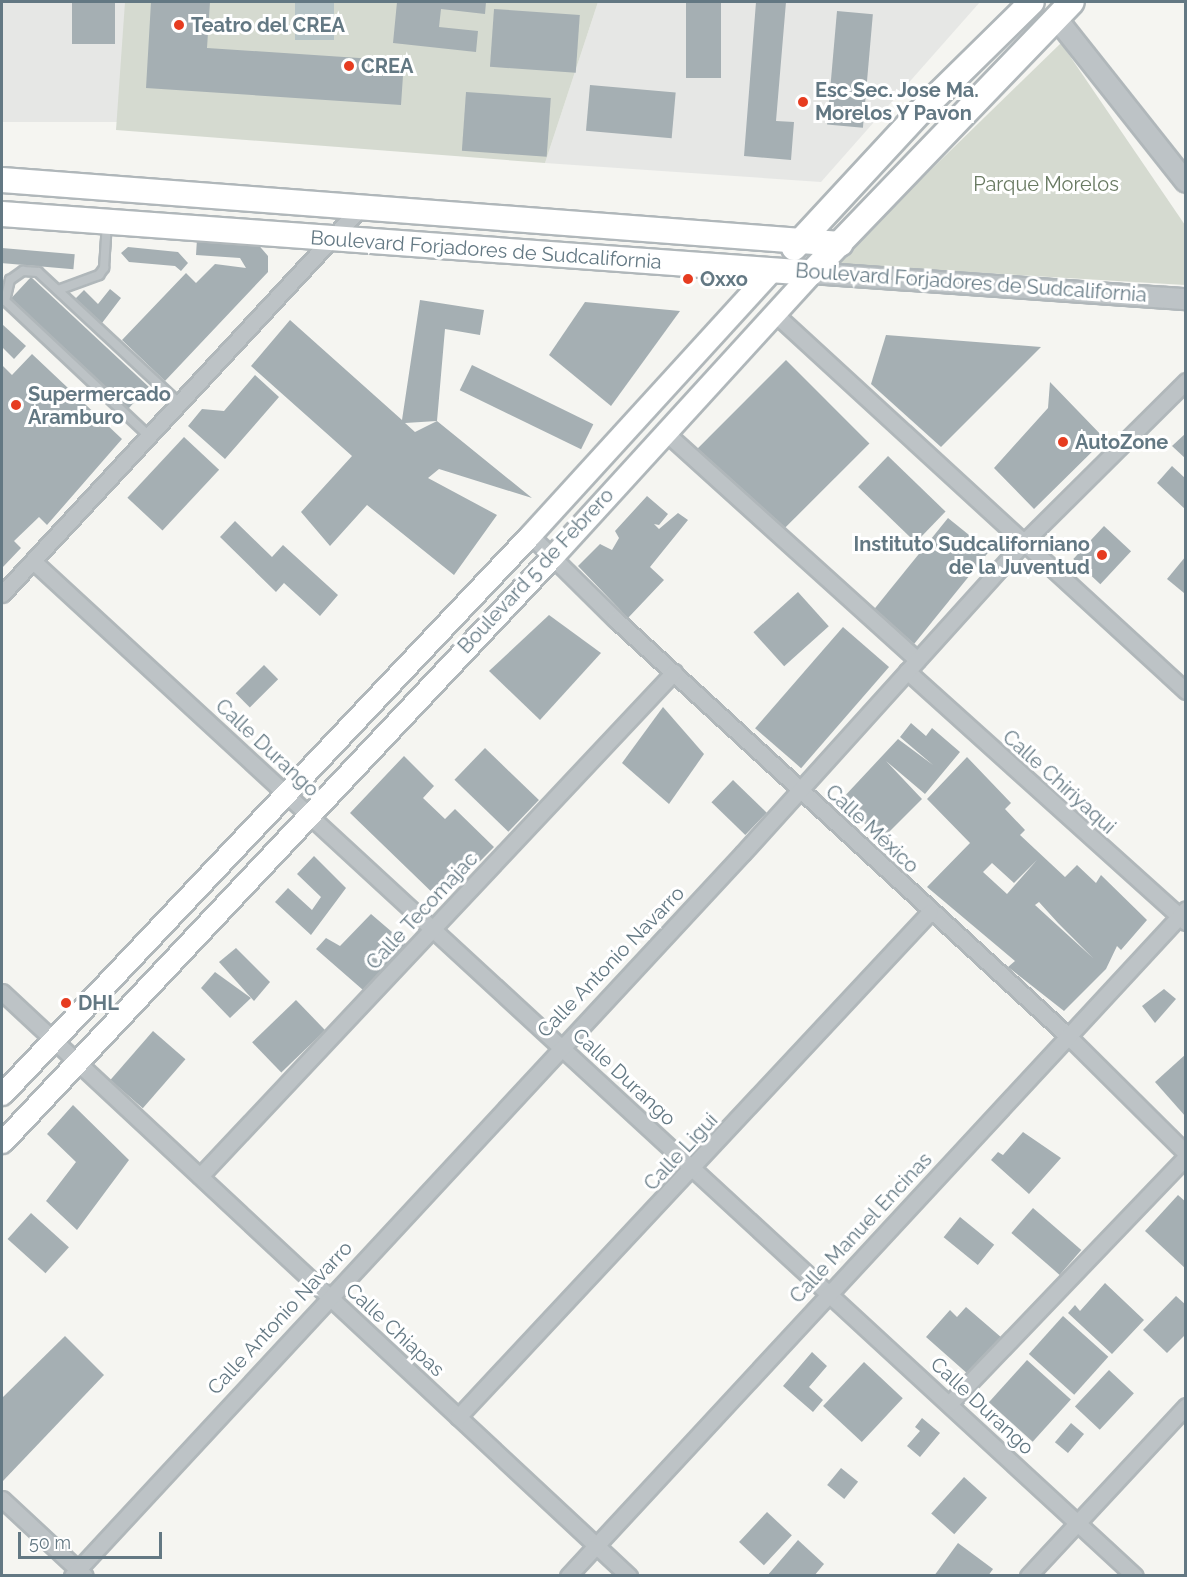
<!DOCTYPE html>
<html>
<head>
<meta charset="utf-8">
<style>
	body { margin:0 }
	#map { position:relative; width:1187px; height:1577px; overflow:hidden; background:#f5f5f1; font-family:Raleway,sans-serif }
	div>[style] { position:absolute }
	[style*='--x'] { left:calc(var(--x)*1px); top:calc(var(--y)*1px); width:calc(var(--w)*1px); rotate:calc(var(--a)*1deg) }
	.built>* { inset:0; background:#e6e7e5; transform-origin:0 0 }
	.green>* { inset:0; background:#d5dad0 }
	.water>* { inset:0; background:#b6c4c7; transform-origin:0 0 }
	.building>* { inset:0; background:#a5afb3; transform-origin:0 0 }
	.roads { filter:drop-shadow(2px 0 #b0b7ba) drop-shadow(-2px 0 #b0b7ba) drop-shadow(0 2px #b0b7ba) drop-shadow(0 -2px #b0b7ba) }
	.service>* { height:8px; margin:-4px; padding:0 4px; transform-origin:4px; border-radius:4px; background:#bdc3c6 }
	.minor>* { height:15px; margin:-7.5px; padding:0 7.5px; transform-origin:7.5px; border-radius:7.5px; background:#bdc3c6 }
	.tertiary>* { height:20px; margin:-10px; padding:0 10px; transform-origin:10px; border-radius:10px; background:#bdc3c6 }
	.secondary>* { height:21px; margin:-10.5px; padding:0 10.5px; transform-origin:10.5px; border-radius:10.5px; background:#fff }
	.primary>* { height:24px; margin:-12px; padding:0 12px; transform-origin:12px; border-radius:12px; background:#fff }
	.dots>* { width:16px; height:16px; translate:-50% -50%; box-sizing:border-box; border:3px solid #fff; border-radius:50% }
	span { translate:-50% -50%; white-space:nowrap; text-align:center; line-height:1.15; -webkit-text-stroke:6px #fff; paint-order:stroke }
	.poi-label { font-size:20px; color:#637883; font-weight:700 }
	.left { translate:0 -50%; text-align:left }
	.right { translate:-100% -50%; text-align:right }
	.park-label { font-size:20px; color:#697a62 }
	.street-label { font-size:20px; color:#637883 }
	.frame { position:absolute; inset:0; border:3px solid #637883; pointer-events:none }
	.scale { position:absolute; left:18px; top:1532px; width:144px; height:27px; box-sizing:border-box; border:3px solid #637883; border-top:0; padding-left:8px; font-size:18px; line-height:21px; white-space:nowrap; color:#637883; -webkit-text-stroke:4px #fff; paint-order:stroke }
</style>
</head>
<body>
<div id="map">
	<div class="built">
		<i style="left:2px;top:2px;width:123px;height:120px"></i>
		<i style="clip-path:polygon(598px 2px,980px 2px,821px 182px,545px 163px)"></i>
	</div>
	<div class="green">
		<i style="clip-path:polygon(125px 2px,598px 2px,545px 163px,116px 130px)"></i>
		<i style="clip-path:polygon(1061px 43px,1185px 225px,1185px 285px,834px 264px)"></i>
	</div>
	<div class="water">
		<i style="left:295px;top:2px;width:39px;height:38px"></i>
	</div>
	<div class="building">
		<i style="left:72px;top:2px;width:43px;height:42px"></i>
		<i style="clip-path:polygon(151px 2px,210px 2px,207px 48px,404px 61px,401px 105px,146px 88px)"></i>
		<i style="clip-path:polygon(397px 2px,486px 2px,485px 14px,441px 9px,439px 27px,478px 31px,476px 52px,393px 43px)"></i>
		<i style="left:686px;top:2px;width:35px;height:76px"></i>
		<i style="clip-path:polygon(756px 2px,786px 2px,776px 121px,794px 122px,791px 160px,744px 156px)"></i>
		<i style="left:494px;top:9px;width:86px;height:58px;rotate:4deg"></i>
		<i style="left:837px;top:11px;width:36px;height:114px;rotate:5deg"></i>
		<i style="left:590px;top:85px;width:86px;height:46px;rotate:5deg"></i>
		<i style="left:466px;top:92px;width:85px;height:59px;rotate:4deg"></i>
		<i style="clip-path:polygon(197px 239px,256px 242px,268px 256px,268px 272px,165px 381px,122px 340px,186px 273px,196px 283px,215px 264px,246px 268px,240px 258px,196px 255px)"></i>
		<i style="clip-path:polygon(128px 247px,178px 252px,188px 263px,181px 271px,175px 266px,129px 262px,121px 253px)"></i>
		<i style="left:2px;top:248px;width:73px;height:15px;rotate:5deg"></i>
		<i style="left:31px;top:277px;width:161px;height:30px;rotate:43deg"></i>
		<i style="clip-path:polygon(110px 289px,121px 298px,99px 327px,73px 301px,84px 290px,98px 304px)"></i>
		<i style="clip-path:polygon(evenodd,420px 300px,484px 310px,480px 335px,445px 329px,437px 421px,532px 498px,439px 469px,428px 478px,497px 515px,454px 575px,367px 505px,330px 546px,301px 512px,352px 456px,251px 366px,290px 320px,402px 420px,420px 300px,437px 421px,415px 432px,405px 423px,437px 421px)"></i>
		<i style="clip-path:polygon(585px 302px,680px 311px,611px 406px,549px 355px)"></i>
		<i style="clip-path:polygon(2px 324px,26px 346px,14px 359px,2px 347px)"></i>
		<i style="clip-path:polygon(886px 335px,1041px 347px,941px 447px,871px 384px)"></i>
		<i style="clip-path:polygon(32px 354px,122px 439px,47px 525px,39px 517px,14px 541px,21px 548px,2px 568px,2px 365px,12px 375px)"></i>
		<i style="left:786px;top:360px;width:118px;height:125px;rotate:45deg"></i>
		<i style="left:472px;top:365px;width:135px;height:28px;rotate:26deg"></i>
		<i style="clip-path:polygon(255px 375px,279px 397px,225px 459px,188px 426px,202px 409px,224px 411px)"></i>
		<i style="clip-path:polygon(1050px 382px,1105px 439px,1034px 509px,994px 468px,1048px 408px)"></i>
		<i style="clip-path:polygon(1186px 433px,1186px 459px,1172px 446px)"></i>
		<i style="left:184px;top:437px;width:48px;height:83px;rotate:43deg"></i>
		<i style="left:888px;top:456px;width:80px;height:43px;rotate:44deg"></i>
		<i style="clip-path:polygon(1172px 466px,1186px 479px,1186px 510px,1157px 483px)"></i>
		<i style="clip-path:polygon(647px 496px,668px 514px,659px 525px,654px 524px,659px 529px,678px 513px,688px 520px,650px 567px,664px 580px,628px 618px,578px 566px,600px 544px,612px 550px,619px 538px,615px 531px)"></i>
		<i style="left:948px;top:518px;width:53px;height:119px;rotate:39deg"></i>
		<i style="clip-path:polygon(235px 521px,272px 557px,283px 545px,338px 595px,320px 616px,284px 583px,276px 592px,220px 537px)"></i>
		<i style="left:1104px;top:526px;width:37px;height:45px;rotate:43deg"></i>
		<i style="clip-path:polygon(1186px 556px,1186px 590px,1184px 593px,1167px 579px)"></i>
		<i style="left:798px;top:592px;width:46px;height:60px;rotate:48deg"></i>
		<i style="clip-path:polygon(549px 615px,601px 653px,540px 720px,489px 671px)"></i>
		<i style="left:843px;top:627px;width:61px;height:134px;rotate:41deg"></i>
		<i style="left:264px;top:665px;width:20px;height:40px;rotate:45deg"></i>
		<i style="clip-path:polygon(663px 707px,704px 754px,669px 804px,622px 763px)"></i>
		<i style="clip-path:polygon(911px 723px,926px 736px,932px 728px,960px 752px,925px 794px,886px 761px,922px 799px,881px 840px,841px 800px,898px 739px,933px 765px,900px 737px)"></i>
		<i style="left:485px;top:748px;width:75px;height:44px;rotate:44deg"></i>
		<i style="clip-path:polygon(404px 756px,434px 786px,423px 798px,445px 819px,455px 809px,494px 847px,441px 901px,350px 813px)"></i>
		<i style="clip-path:polygon(evenodd,967px 757px,1011px 803px,1005px 809px,1025px 830px,1020px 835px,1065px 877px,1077px 865px,1096px 883px,1101px 875px,1147px 920px,1121px 950px,1117px 946px,1106px 969px,1064px 1011px,1008px 967px,1015px 961px,927px 887px,970px 843px,927px 799px,967px 757px,1037px 860px,1007px 894px,983px 872px,992px 863px,1014px 883px,1037px 860px,967px 757px,1039px 902px,1058px 923px,1093px 958px,1035px 905px,1039px 902px)"></i>
		<i style="left:733px;top:780px;width:47px;height:31px;rotate:44deg"></i>
		<i style="clip-path:polygon(314px 856px,346px 888px,311px 935px,275px 902px,288px 888px,312px 910px,321px 897px,297px 874px)"></i>
		<i style="clip-path:polygon(371px 914px,406px 944px,363px 990px,316px 949px,326px 938px,340px 946px)"></i>
		<i style="clip-path:polygon(236px 948px,270px 982px,254px 1001px,219px 962px)"></i>
		<i style="clip-path:polygon(215px 972px,251px 998px,230px 1018px,201px 988px)"></i>
		<i style="clip-path:polygon(1164px 989px,1176px 999px,1155px 1023px,1142px 1006px)"></i>
		<i style="left:296px;top:1000px;width:42px;height:61px;rotate:46deg"></i>
		<i style="left:153px;top:1031px;width:43px;height:65px;rotate:41deg"></i>
		<i style="clip-path:polygon(1186px 1054px,1186px 1117px,1155px 1082px)"></i>
		<i style="clip-path:polygon(73px 1105px,129px 1160px,77px 1230px,46px 1201px,76px 1162px,47px 1134px)"></i>
		<i style="clip-path:polygon(1023px 1132px,1061px 1158px,1029px 1194px,991px 1160px,998px 1152px,1003px 1155px)"></i>
		<i style="clip-path:polygon(1178px 1195px,1186px 1202px,1186px 1269px,1145px 1231px)"></i>
		<i style="left:1033px;top:1208px;width:64px;height:33px;rotate:41deg"></i>
		<i style="left:31px;top:1213px;width:51px;height:35px;rotate:42deg"></i>
		<i style="left:960px;top:1217px;width:44px;height:26px;rotate:39deg"></i>
		<i style="clip-path:polygon(1105px 1283px,1144px 1320px,1112px 1354px,1068px 1313px,1075px 1305px,1080px 1311px)"></i>
		<i style="clip-path:polygon(1176px 1296px,1186px 1305px,1186px 1334px,1167px 1353px,1143px 1330px)"></i>
		<i style="clip-path:polygon(966px 1307px,1002px 1338px,969px 1375px,926px 1337px,950px 1310px,957px 1317px)"></i>
		<i style="left:1063px;top:1316px;width:61px;height:51px;rotate:42deg"></i>
		<i style="clip-path:polygon(65px 1336px,104px 1375px,2px 1482px,2px 1398px)"></i>
		<i style="clip-path:polygon(812px 1352px,827px 1366px,809px 1387px,823px 1400px,813px 1412px,783px 1386px)"></i>
		<i style="left:1027px;top:1360px;width:59px;height:57px;rotate:42deg"></i>
		<i style="left:864px;top:1362px;width:53px;height:60px;rotate:43deg"></i>
		<i style="left:1109px;top:1370px;width:34px;height:50px;rotate:43deg"></i>
		<i style="clip-path:polygon(922px 1418px,940px 1433px,920px 1457px,907px 1446px,920px 1431px,915px 1427px)"></i>
		<i style="left:1071px;top:1423px;width:17px;height:25px;rotate:40deg"></i>
		<i style="left:841px;top:1468px;width:22px;height:22px;rotate:39deg"></i>
		<i style="left:964px;top:1477px;width:31px;height:49px;rotate:42deg"></i>
		<i style="left:767px;top:1512px;width:34px;height:41px;rotate:43deg"></i>
		<i style="clip-path:polygon(798px 1540px,824px 1564px,814px 1576px,767px 1576px)"></i>
		<i style="clip-path:polygon(958px 1543px,993px 1569px,988px 1576px,934px 1576px)"></i>
	</div>
	<div class="roads">
		<div class="service">
			<i style="--x:58;--y:290;--w:44;--a:-20.1"></i>
			<i style="--x:99;--y:275;--w:9;--a:-54"></i>
			<i style="--x:104;--y:268;--w:45;--a:-86.2"></i>
			<i style="--x:149;--y:436;--w:197;--a:-136.8"></i>
			<i style="--x:5;--y:301;--w:22;--a:-77"></i>
			<i style="--x:10;--y:280;--w:16;--a:-35"></i>
			<i style="--x:23;--y:271;--w:15;--a:4"></i>
			<i style="--x:38;--y:272;--w:192;--a:42.9"></i>
		</div>
		<div class="minor">
			<i style="--x:774;--y:313;--w:559;--a:42.54"></i>
			<i style="--x:665;--y:432;--w:340;--a:42.1"></i>
			<i style="--x:530;--y:535;--w:120;--a:44.7"></i>
			<i style="--x:615;--y:619;--w:616;--a:42.63"></i>
			<i style="--x:1068;--y:1036;--w:166;--a:44.8"></i>
			<i style="--x:33;--y:561;--w:1498;--a:42.65"></i>
			<i style="--x:2;--y:594;--w:528;--a:-47.15"></i>
			<i style="--x:907;--y:671;--w:375;--a:42"></i>
			<i style="--x:2;--y:992;--w:857;--a:42.97"></i>
			<i style="--x:200;--y:1176;--w:692;--a:-46.76"></i>
			<i style="--x:949;--y:1404;--w:342;--a:-46.2"></i>
			<i style="--x:458;--y:1417;--w:691;--a:-46.93"></i>
			<i style="--x:2;--y:1499;--w:113;--a:42.9"></i>
			<i style="--x:72;--y:1576;--w:986;--a:-47.14"></i>
			<i style="--x:743;--y:853;--w:421;--a:-47.9"></i>
			<i style="--x:1025;--y:541;--w:227;--a:-44.8"></i>
			<i style="--x:568;--y:1576;--w:909;--a:-47.18"></i>
			<i style="--x:1028;--y:1576;--w:232;--a:-47.1"></i>
		</div>
		<div class="tertiary">
			<i style="--x:1056;--y:18;--w:209;--a:51.6"></i>
			<i style="--x:811;--y:273;--w:376;--a:4"></i>
		</div>
		<div class="secondary">
			<i style="--x:2;--y:1094;--w:769;--a:-46.63"></i>
			<i style="--x:530;--y:535;--w:359;--a:-47.6"></i>
			<i style="--x:2;--y:1142;--w:803;--a:-46.77"></i>
			<i style="--x:552;--y:557;--w:384;--a:-47.6"></i>
		</div>
		<div class="primary">
			<i style="--x:2;--y:180;--w:841;--a:4.36"></i>
			<i style="--x:2;--y:214;--w:811;--a:4.17"></i>
			<i style="--x:811;--y:273;--w:376;--a:-46.1"></i>
			<i style="--x:794;--y:248;--w:184;--a:-47.2"></i>
			<i style="--x:919;--y:113;--w:158;--a:-44.5"></i>
		</div>
	</div>
	<div class="dots">
		<i style="left:179px;top:25px;background:#e63c20"></i>
		<i style="left:349px;top:66px;background:#e63c20"></i>
		<i style="left:803px;top:102px;background:#e63c20"></i>
		<i style="left:688px;top:279px;background:#e63c20"></i>
		<i style="left:16px;top:405px;background:#e63c20"></i>
		<i style="left:1063px;top:442px;background:#e63c20"></i>
		<i style="left:1102px;top:555px;background:#e63c20"></i>
		<i style="left:66px;top:1003px;background:#e63c20"></i>
	</div>
	<div class="poi-label">
		<span class="left" style="left:191px;top:25px">Teatro del CREA</span>
		<span class="left" style="left:361px;top:66px">CREA</span>
		<span class="left" style="left:815px;top:102px">Esc Sec. Jose Ma.<br>Morelos Y Pavon</span>
		<span class="left" style="left:700px;top:279px">Oxxo</span>
		<span class="left" style="left:28px;top:406px">Supermercado<br>Aramburo</span>
		<span class="left" style="left:1075px;top:442px">AutoZone</span>
		<span class="right" style="left:1090px;top:556px">Instituto Sudcaliforniano<br>de la Juventud</span>
		<span class="left" style="left:78px;top:1003px">DHL</span>
	</div>
	<div class="park-label">
		<span style="left:1046px;top:184px">Parque Morelos</span>
	</div>
	<div class="street-label">
		<span style="left:486px;top:250px;rotate:4deg">Boulevard Forjadores de Sudcalifornia</span>
		<span style="left:971px;top:283px;rotate:4deg">Boulevard Forjadores de Sudcalifornia</span>
		<span style="left:536px;top:571px;rotate:-47deg">Boulevard 5 de Febrero</span>
		<span style="left:267px;top:748px;rotate:43deg">Calle Durango</span>
		<span style="left:1059px;top:782px;rotate:42deg">Calle Chiriyaqui</span>
		<span style="left:872px;top:829px;rotate:43deg">Calle México</span>
		<span style="left:422px;top:911px;rotate:-47deg">Calle Tecomajac</span>
		<span style="left:611px;top:962px;rotate:-46deg">Calle Antonio Navarro</span>
		<span style="left:624px;top:1077px;rotate:43deg">Calle Durango</span>
		<span style="left:681px;top:1152px;rotate:-47deg">Calle Ligui</span>
		<span style="left:861px;top:1228px;rotate:-47deg">Calle Manuel Encinas</span>
		<span style="left:280px;top:1318px;rotate:-47deg">Calle Antonio Navarro</span>
		<span style="left:395px;top:1330px;rotate:43deg">Calle Chiapas</span>
		<span style="left:982px;top:1406px;rotate:43deg">Calle Durango</span>
	</div>
	<div class="frame"></div>
	<div class="scale">50 m</div>
</div>
</body>
</html>
